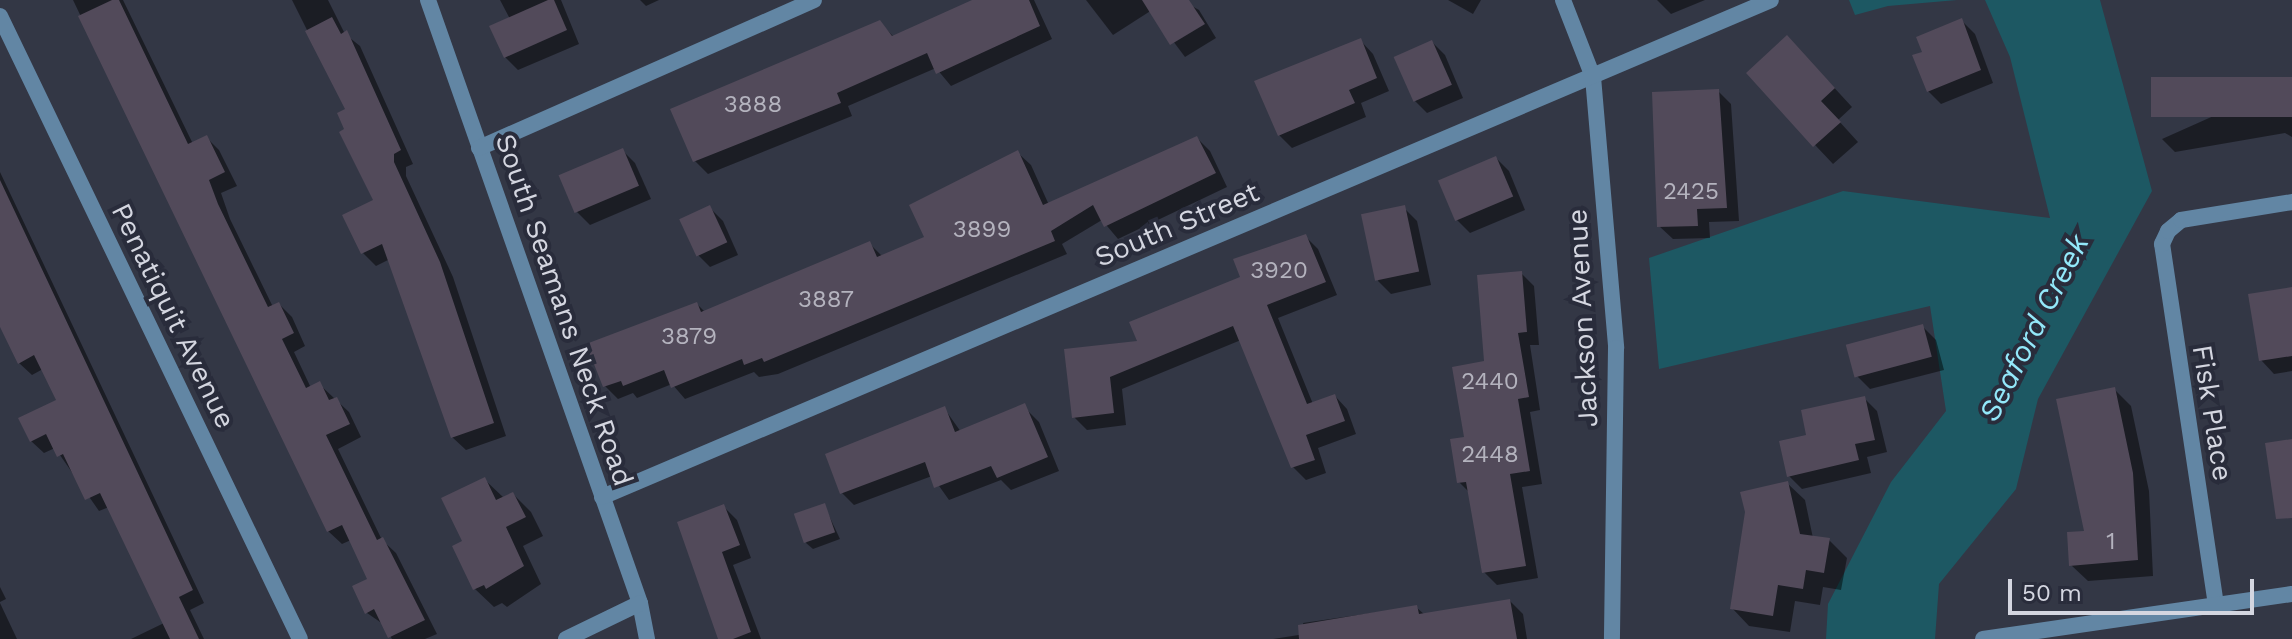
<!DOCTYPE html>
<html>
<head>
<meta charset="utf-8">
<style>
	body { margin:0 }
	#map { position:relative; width:2292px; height:639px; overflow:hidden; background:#333745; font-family:"Work Sans",sans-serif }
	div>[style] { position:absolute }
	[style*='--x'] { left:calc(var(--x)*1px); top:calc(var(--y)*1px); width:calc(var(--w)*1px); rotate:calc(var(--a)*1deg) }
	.water>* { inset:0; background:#1d5863 }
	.shadow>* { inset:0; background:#0007 }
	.building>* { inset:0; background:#524a5a; transform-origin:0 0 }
	.minor>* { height:16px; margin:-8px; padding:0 8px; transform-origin:8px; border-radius:8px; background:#6286a4 }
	span { translate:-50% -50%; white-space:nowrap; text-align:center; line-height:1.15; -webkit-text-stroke:8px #292c3b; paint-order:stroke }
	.number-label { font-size:24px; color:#b4b3be }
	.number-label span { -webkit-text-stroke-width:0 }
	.street-label { font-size:28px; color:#d4d6e0 }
	.water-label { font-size:30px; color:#93e8fa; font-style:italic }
	.scale { position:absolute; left:2008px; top:579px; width:246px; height:36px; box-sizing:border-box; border:4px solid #d4d6e0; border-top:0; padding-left:10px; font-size:24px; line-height:28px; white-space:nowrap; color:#d4d6e0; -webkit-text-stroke:6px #292c3b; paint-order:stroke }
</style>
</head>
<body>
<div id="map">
	<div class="water">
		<i style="clip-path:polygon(1849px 0,1957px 0,1888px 6px,1855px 15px)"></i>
		<i style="clip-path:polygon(1985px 0,2100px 0,2152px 191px,2038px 399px,2016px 489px,1939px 584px,1935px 639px,1826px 639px,1828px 604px,1891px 482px,1946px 411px,1930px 306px,1659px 369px,1649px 258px,1843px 191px,2050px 218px,2010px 57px)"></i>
	</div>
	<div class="shadow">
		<i style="clip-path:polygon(73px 0,123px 0,193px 144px,206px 137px,219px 150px,237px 186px,221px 193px,230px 219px,273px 307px,279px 304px,292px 317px,305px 346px,294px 352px,311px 388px,319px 384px,349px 412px,361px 437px,338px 449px,382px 540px,396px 553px,437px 634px,425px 639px,392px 639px,383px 624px,367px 613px,355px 587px,370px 580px,351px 540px,342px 544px,328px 531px)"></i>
		<i style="clip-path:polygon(292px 0,328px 0,345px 34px,360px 46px,413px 164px,406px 167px,406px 176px,453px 277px,506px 436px,466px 450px,452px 437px,390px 259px,376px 266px,363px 253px,376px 201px,347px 130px,347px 110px)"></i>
		<i style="clip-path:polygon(500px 0,561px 0,579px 44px,518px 70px,505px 57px,510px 19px)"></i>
		<i style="clip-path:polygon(640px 0,659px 0,646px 6px)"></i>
		<i style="clip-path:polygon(974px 0,1034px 0,1052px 39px,951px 86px,936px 68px,848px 106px,852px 116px,708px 174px,695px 161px,879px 22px,894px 37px)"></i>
		<i style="clip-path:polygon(1086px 0,1146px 0,1152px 10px,1113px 35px)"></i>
		<i style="clip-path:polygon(1181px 0,1199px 10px,1216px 38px,1185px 57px,1155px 17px)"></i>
		<i style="clip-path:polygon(1448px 0,1481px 0,1473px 14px)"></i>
		<i style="clip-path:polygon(1657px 0,1705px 0,1671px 14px)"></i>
		<i style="clip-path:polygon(1962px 21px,1975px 34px,1993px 83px,1941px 104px,1928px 91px,1925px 53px)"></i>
		<i style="clip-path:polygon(1360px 40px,1373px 54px,1389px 91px,1361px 103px,1366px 117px,1292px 148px,1279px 135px)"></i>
		<i style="clip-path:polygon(1432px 42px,1445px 55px,1463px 98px,1427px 113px,1414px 100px,1395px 58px)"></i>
		<i style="clip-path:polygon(1805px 56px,1852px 107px,1838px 120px,1858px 142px,1833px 164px,1748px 74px)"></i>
		<i style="clip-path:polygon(2292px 81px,2292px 137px,2285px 133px,2175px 152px,2162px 139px)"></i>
		<i style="clip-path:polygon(1718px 91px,1731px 104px,1739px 221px,1709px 222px,1710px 238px,1673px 239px,1659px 226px)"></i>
		<i style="clip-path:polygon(1197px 138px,1210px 151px,1227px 187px,1118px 239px,1102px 220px,1062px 244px,1067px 254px,778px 374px,759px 377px,754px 372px,685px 399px,672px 384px,637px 398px,633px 393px,618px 399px,605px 386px,697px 304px,705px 312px,869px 243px,883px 257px,927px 238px,1018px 153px,1031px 165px,1049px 205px)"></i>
		<i style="clip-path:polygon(622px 150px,635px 163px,651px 199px,590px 225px,577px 212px)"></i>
		<i style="clip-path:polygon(1496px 158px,1509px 171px,1525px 210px,1470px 233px,1457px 220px)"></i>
		<i style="clip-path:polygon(0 172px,204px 603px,190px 610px,204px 639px,131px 639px,164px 623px,109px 507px,99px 511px,55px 448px,44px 453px,31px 441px,59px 401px,43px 369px,32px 375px,19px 363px,0 325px)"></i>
		<i style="clip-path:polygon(710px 208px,723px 221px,738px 255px,710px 267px,697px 254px)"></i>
		<i style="clip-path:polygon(1404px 208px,1417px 221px,1431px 285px,1391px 294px,1378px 281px)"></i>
		<i style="clip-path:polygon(1305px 236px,1318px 249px,1337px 295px,1278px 318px,1313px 404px,1335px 396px,1347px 409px,1356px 434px,1318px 448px,1326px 473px,1306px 480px,1293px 467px,1241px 340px,1122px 389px,1126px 425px,1087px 430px,1074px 417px,1140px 343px)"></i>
		<i style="clip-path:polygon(1521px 273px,1534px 286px,1539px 345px,1530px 345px,1540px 410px,1530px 412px,1542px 484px,1522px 487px,1538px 578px,1497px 585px,1484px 572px,1471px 494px,1459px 482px,1487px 363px)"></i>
		<i style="clip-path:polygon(2292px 289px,2292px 371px,2274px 374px,2261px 360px)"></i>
		<i style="clip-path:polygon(1923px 327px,1936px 340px,1944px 370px,1870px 389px,1857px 376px)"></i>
		<i style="clip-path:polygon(2114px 389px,2131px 406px,2149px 491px,2153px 576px,2088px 581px,2071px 565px,2086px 533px)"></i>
		<i style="clip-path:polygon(1864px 398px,1877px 411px,1887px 452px,1867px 457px,1871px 473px,1802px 489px,1789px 476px,1809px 436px)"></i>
		<i style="clip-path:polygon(944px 408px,961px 432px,1026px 409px,1039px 422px,1059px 471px,1011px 490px,1001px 480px,949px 500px,932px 476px,854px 505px,841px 492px)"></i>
		<i style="clip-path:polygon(484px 479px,504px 498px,513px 494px,531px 512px,543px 536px,523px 546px,541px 584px,507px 607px,502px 603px,494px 607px,475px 589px,465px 542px)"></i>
		<i style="clip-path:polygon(1787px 483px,1805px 500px,1813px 538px,1829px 540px,1847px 558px,1841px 590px,1823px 587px,1820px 605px,1795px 601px,1790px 632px,1749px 626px,1732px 608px)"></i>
		<i style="clip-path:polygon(824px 505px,840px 539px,813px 549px,806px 543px)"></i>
		<i style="clip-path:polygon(724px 507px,737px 520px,751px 558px,733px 565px,761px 639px,720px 639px,680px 523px)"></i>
		<i style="clip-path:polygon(0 587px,6px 599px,0 602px)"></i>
		<i style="clip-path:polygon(1510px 601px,1523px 614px,1527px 639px,1273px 639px,1305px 634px,1303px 623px,1344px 617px,1416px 607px,1425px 615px)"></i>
		<i style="clip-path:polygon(0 603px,17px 639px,0 639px)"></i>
	</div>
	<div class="building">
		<i style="clip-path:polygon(112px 0,119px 0,188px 144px,207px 135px,225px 172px,209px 180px,218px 204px,268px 307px,279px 302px,294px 333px,282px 339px,306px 388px,320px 381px,329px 400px,337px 397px,350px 424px,326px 435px,377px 540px,383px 537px,425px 620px,388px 638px,374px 609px,365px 614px,352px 586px,367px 579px,342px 525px,327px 532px,78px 16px)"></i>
		<i style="clip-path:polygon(548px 0,554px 0,567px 30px,504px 58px,489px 26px)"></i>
		<i style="clip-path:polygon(972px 0,1029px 0,1040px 26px,936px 74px,927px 53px,837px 93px,841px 103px,693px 162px,670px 109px,880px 20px,892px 36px)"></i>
		<i style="clip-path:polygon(1142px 0,1189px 0,1205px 24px,1170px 45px)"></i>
		<i style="clip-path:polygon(332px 17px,341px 34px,347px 30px,401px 150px,394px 154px,394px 162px,440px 262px,494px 423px,451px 438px,382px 244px,361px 254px,342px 215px,373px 200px,339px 132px,344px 129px,337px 113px,345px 109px,305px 31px)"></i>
		<i style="clip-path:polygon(1962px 18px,1981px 70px,1927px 92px,1912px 55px,1922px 52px,1916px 37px)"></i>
		<i style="clip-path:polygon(1787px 35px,1835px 88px,1821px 101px,1841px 122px,1813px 147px,1746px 73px)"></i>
		<i style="clip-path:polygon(1361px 38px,1377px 78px,1349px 90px,1355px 103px,1278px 136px,1254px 81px)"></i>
		<i style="left:1432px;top:40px;width:49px;height:42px;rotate:66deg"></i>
		<i style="left:2292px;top:77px;width:40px;height:141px;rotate:90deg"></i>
		<i style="clip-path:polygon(1719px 89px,1727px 208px,1697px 209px,1698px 226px,1657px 227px,1652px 92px)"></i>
		<i style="clip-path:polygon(1197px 136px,1216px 173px,1104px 227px,1093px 205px,1051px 231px,1055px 241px,764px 362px,762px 358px,744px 365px,742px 359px,671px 388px,664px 370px,623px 386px,621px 381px,603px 387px,586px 344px,697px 302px,701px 312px,870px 241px,877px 257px,924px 237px,909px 205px,1018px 150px,1043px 205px)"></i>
		<i style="left:623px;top:148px;width:41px;height:70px;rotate:67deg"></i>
		<i style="left:1496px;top:156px;width:44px;height:63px;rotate:67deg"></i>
		<i style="clip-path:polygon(0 180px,193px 590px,179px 597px,199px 639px,170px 639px,100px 493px,85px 500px,63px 454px,57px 457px,46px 434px,30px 442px,18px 418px,56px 400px,34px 355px,18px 364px,0 327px)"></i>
		<i style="left:710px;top:205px;width:41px;height:34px;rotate:65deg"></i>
		<i style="left:1405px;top:205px;width:68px;height:45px;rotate:78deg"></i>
		<i style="clip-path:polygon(1306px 234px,1326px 282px,1267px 305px,1307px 404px,1335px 394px,1345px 421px,1306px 435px,1315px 460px,1291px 468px,1233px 326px,1110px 377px,1114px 413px,1072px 418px,1064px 349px,1137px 341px,1129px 322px,1240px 277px,1233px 259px)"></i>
		<i style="clip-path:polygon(1522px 271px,1527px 332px,1518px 333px,1529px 397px,1518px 399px,1530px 471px,1510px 474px,1526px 566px,1482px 573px,1466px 482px,1457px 483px,1450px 439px,1464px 437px,1452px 367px,1484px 361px,1477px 275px)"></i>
		<i style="clip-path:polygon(2292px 287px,2292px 356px,2259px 361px,2248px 294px)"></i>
		<i style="left:1923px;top:324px;width:34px;height:80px;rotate:75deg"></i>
		<i style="clip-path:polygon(2115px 387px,2133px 473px,2138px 560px,2069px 566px,2067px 532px,2084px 531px,2056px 399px)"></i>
		<i style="clip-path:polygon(1865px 396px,1875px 440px,1855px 444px,1859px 460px,1787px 477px,1779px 441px,1806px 435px,1801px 410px)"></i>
		<i style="clip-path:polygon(1025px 403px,1048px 457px,997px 478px,991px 466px,934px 488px,925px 462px,840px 494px,825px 454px,945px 406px,955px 432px)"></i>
		<i style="clip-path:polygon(2292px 439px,2292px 518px,2276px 519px,2265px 443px)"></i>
		<i style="clip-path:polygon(485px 477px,496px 500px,513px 492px,526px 517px,506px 527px,524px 566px,486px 589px,484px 585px,473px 590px,452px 546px,462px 541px,441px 498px)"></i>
		<i style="clip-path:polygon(1788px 481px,1800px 534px,1830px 538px,1824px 573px,1806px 570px,1803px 589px,1778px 585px,1773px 616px,1730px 609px,1745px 512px,1740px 492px)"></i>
		<i style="left:825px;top:503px;width:31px;height:33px;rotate:71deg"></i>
		<i style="clip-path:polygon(724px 504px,740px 545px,722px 552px,751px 632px,733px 639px,718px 639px,677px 522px)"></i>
		<i style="clip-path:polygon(1510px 599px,1517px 639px,1299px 639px,1298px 625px,1417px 605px,1419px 614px)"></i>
	</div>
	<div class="minor">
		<i style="--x:428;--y:0;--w:639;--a:70.63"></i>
		<i style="--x:640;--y:603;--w:37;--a:79"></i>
		<i style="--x:1563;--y:0;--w:83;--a:68.7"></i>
		<i style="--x:1593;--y:77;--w:272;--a:85.1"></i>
		<i style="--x:1616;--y:348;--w:291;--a:90.8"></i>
		<i style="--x:0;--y:16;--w:691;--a:64.29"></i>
		<i style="--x:479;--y:148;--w:366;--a:-23.8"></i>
		<i style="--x:602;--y:497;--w:1270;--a:-23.03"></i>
		<i style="--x:2216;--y:605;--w:365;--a:-98.5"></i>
		<i style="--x:2162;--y:244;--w:14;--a:-65"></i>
		<i style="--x:2168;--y:231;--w:17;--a:-40"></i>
		<i style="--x:2181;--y:220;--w:112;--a:-9.2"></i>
		<i style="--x:566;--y:639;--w:82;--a:-25.9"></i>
		<i style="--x:1983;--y:639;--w:312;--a:-8.3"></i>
	</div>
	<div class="number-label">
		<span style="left:753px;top:105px">3888</span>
		<span style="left:1691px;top:192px">2425</span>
		<span style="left:982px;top:230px">3899</span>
		<span style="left:1279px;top:271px">3920</span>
		<span style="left:826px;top:300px">3887</span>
		<span style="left:689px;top:337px">3879</span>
		<span style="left:1490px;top:382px">2440</span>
		<span style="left:1490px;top:455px">2448</span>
		<span style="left:2111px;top:542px">1</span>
	</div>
	<div class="street-label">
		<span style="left:1177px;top:225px;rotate:-23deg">South Street</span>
		<span style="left:564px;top:310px;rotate:71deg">South Seamans Neck Road</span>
		<span style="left:173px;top:316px;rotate:64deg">Penatiquit Avenue</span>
		<span style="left:1583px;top:318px;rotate:-93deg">Jackson Avenue</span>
		<span style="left:2212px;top:413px;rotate:81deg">Fisk Place</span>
	</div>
	<div class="water-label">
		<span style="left:2034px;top:328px;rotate:-63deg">Seaford Creek</span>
	</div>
	<div class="scale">50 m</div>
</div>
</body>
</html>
